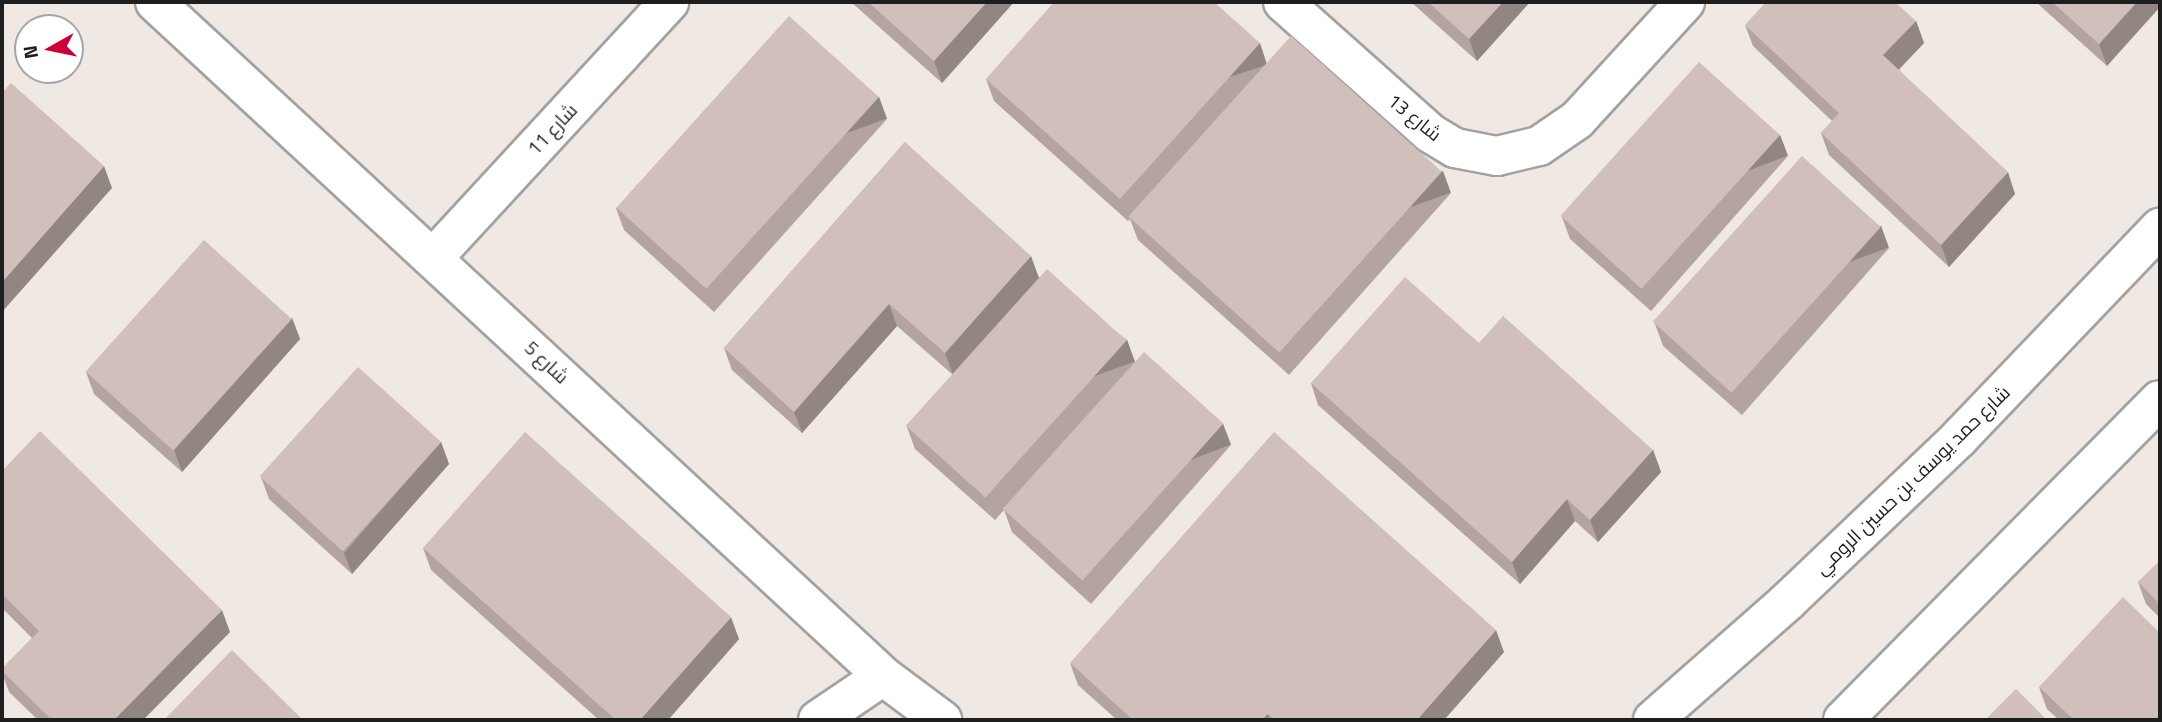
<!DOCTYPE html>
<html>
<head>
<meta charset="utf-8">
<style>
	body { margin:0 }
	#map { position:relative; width:2162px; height:722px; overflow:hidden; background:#f0e8e3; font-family:"Titillium Web",Cairo,sans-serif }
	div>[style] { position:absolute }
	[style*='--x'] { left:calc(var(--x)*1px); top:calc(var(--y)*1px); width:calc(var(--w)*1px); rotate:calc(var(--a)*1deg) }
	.roads { filter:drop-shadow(2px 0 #a2a2a2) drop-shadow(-2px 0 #a2a2a2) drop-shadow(0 2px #a2a2a2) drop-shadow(0 -2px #a2a2a2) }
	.minor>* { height:38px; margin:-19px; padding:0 19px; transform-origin:19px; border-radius:19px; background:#fff }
	.tertiary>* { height:38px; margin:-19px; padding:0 19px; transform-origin:19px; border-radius:19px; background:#fff }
	.wall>* { inset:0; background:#b3a4a1 }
	.shaded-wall>* { inset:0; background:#928683; transform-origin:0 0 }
	.building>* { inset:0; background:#d0bfbb; transform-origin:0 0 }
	span { translate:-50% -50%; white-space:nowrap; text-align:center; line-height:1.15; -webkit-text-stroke:7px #fff; paint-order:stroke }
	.street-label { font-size:19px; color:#1e1e1e }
	.frame { position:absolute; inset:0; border:4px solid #1e1e1e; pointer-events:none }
	.north { position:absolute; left:14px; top:14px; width:70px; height:70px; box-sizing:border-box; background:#fff; border:2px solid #a5a5a5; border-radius:50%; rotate:261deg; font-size:19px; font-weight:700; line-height:28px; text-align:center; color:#1e1e1e }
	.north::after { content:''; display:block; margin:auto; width:24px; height:32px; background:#cb0038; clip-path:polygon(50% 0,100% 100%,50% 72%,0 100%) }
</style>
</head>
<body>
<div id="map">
	<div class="roads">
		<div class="minor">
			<i style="--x:155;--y:2;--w:992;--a:42.79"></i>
			<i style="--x:883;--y:676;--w:74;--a:36.7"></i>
			<i style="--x:1283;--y:2;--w:197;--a:41.7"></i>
			<i style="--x:1430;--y:133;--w:29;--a:31"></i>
			<i style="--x:1455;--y:148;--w:43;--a:10.8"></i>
			<i style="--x:1497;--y:156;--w:43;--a:-13.4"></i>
			<i style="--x:1539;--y:146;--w:46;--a:-34.4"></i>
			<i style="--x:1577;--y:120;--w:160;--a:-47.5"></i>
			<i style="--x:434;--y:257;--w:347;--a:-47.3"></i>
			<i style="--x:818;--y:720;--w:78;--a:-34.1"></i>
		</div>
		<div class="tertiary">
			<i style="--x:1653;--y:720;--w:180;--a:-41.4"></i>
			<i style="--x:1788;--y:601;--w:236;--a:-43.6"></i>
			<i style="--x:1959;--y:438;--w:291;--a:-46.3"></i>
			<i style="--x:1843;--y:720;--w:450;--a:-45.3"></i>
		</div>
	</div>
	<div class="wall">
		<i style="clip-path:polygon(851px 2px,1014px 2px,942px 83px)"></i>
		<i style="clip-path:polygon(1411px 2px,1530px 2px,1477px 61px)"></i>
		<i style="clip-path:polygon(2036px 2px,2160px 2px,2107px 66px)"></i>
		<i style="clip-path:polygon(1916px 21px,1924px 43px,1899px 70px,2015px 194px,1949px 267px,1829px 155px,1821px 133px,1832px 121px,1753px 46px,1745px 25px)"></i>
		<i style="clip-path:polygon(1267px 64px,1451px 193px,1289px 375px,1138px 240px,1130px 219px,1128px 221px,994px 101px,986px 79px)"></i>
		<i style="clip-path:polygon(879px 97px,887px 119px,714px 312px,624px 230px,616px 208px)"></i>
		<i style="clip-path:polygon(1780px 135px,1788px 156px,1651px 311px,1570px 239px,1562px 217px)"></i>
		<i style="clip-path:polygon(905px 142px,1039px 277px,1127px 340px,1135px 362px,1223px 424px,1231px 445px,1091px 604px,1012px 532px,1004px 510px,995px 520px,915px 449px,907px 427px,953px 375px,897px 326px,802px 433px,732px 370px,724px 348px)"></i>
		<i style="clip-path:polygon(1881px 226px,1889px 248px,1742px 415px,1663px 346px,1655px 324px)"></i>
		<i style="clip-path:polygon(292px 318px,300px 339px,182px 472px,94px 394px,86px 372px)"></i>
		<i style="clip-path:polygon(1479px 343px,1653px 450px,1661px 472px,1598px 542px,1575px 521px,1520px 584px,1318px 405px,1311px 383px)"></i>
		<i style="clip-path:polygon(441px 442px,449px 464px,352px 574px,269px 499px,261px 477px)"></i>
		<i style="clip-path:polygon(2px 471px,230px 632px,143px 720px,38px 720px,9px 692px,2px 673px,2px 669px,32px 638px,2px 608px)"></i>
		<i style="clip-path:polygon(423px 548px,739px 639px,668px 720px,599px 720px,431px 570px)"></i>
		<i style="clip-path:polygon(2160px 561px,2160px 618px,2146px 604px,2138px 582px)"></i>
		<i style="clip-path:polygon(1504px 652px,1444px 720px,1117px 720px,1078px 685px,1070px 663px)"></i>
		<i style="clip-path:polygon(2039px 687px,2160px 720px,2059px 720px,2047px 709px)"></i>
	</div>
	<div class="shaded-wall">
		<i style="clip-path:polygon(987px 2px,1014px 2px,942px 83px,934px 61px)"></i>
		<i style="clip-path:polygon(1503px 2px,1530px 2px,1477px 61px,1469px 39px)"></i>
		<i style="clip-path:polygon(2137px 2px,2160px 2px,2160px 7px,2107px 66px,2099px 44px)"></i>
		<i style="clip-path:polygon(1916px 21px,1924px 43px,1891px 77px,1883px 55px)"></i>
		<i style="left:1260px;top:43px;width:23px;height:210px;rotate:72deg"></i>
		<i style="left:879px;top:97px;width:23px;height:259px;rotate:70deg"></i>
		<i style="left:1780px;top:135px;width:22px;height:206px;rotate:69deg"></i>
		<i style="clip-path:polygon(104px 166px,112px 188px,2px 312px,2px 282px)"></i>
		<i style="left:1443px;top:171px;width:23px;height:244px;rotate:70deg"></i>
		<i style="clip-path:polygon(2008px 172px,2015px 194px,1949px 267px,1941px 245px)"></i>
		<i style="left:1881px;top:226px;width:23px;height:223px;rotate:70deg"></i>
		<i style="clip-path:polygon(1031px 256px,1039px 278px,953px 375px,945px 353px)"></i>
		<i style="clip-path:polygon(889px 304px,897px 326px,802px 433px,794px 412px)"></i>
		<i style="clip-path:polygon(292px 318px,300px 339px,182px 472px,174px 450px)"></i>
		<i style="left:1127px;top:340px;width:23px;height:211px;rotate:70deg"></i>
		<i style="left:1223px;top:424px;width:22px;height:211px;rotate:69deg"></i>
		<i style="clip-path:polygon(441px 442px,449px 464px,352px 574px,344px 553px)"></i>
		<i style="clip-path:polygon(1653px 450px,1661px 472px,1598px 542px,1590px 520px)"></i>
		<i style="clip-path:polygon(1567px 499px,1575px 521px,1520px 584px,1512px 562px)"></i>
		<i style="clip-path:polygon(222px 610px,230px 632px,143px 720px,114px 720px)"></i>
		<i style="clip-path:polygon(731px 617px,739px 639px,668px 720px,640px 720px)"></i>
		<i style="clip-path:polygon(1496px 630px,1504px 652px,1444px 720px,1417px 720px)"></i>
		<i style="clip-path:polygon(1268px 714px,1270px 720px,1262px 720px)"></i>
	</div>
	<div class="building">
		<i style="clip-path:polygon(868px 2px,987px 2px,934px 61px)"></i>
		<i style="clip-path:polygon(1054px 2px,1214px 2px,1260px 43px,1120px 199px,986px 79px)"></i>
		<i style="clip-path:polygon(1428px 2px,1503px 2px,1469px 39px)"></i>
		<i style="clip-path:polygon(1766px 2px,1895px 2px,1916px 21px,1883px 55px,2008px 172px,1941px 245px,1821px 133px,1839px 113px,1745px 25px)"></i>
		<i style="clip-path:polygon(2052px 2px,2137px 2px,2099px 44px)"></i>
		<i style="left:789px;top:16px;width:121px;height:258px;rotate:42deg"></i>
		<i style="left:1291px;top:36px;width:203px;height:243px;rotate:42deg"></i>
		<i style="left:1699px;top:62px;width:109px;height:207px;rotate:42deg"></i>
		<i style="clip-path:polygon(11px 83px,104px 166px,2px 282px,2px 93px)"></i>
		<i style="clip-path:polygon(905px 142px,1031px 256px,945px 353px,889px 304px,794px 412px,724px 348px)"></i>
		<i style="left:1802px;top:156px;width:106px;height:223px;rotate:42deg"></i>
		<i style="left:204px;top:240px;width:118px;height:177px;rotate:42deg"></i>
		<i style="left:1047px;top:269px;width:107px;height:211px;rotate:42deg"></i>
		<i style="clip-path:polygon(1405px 277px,1479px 343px,1503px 316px,1653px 450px,1590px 520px,1567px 499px,1512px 562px,1311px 383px)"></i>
		<i style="left:1144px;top:352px;width:107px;height:211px;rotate:42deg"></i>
		<i style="left:358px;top:367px;width:112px;height:147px;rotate:42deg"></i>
		<i style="clip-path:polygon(40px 431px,222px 610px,114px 720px,52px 720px,2px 671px,2px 669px,39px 631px,2px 594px,2px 471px)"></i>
		<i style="clip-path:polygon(525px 432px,731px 617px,640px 720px,616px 720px,423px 548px)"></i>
		<i style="clip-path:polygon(1274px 432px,1496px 630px,1417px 720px,1275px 720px,1268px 714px,1262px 720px,1133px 720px,1070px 663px)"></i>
		<i style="clip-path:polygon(2160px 561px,2160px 604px,2138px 582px)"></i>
		<i style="clip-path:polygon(2123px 597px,2160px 633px,2160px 720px,2074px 720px,2039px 687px)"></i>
		<i style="clip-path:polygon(232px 650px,303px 720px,164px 720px)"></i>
		<i style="clip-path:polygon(2016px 689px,2047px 720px,1985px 720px)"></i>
	</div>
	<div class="street-label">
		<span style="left:1415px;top:117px;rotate:39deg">شارع 13</span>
		<span style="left:552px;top:129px;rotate:-47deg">شارع 11</span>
		<span style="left:547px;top:362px;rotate:43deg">شارع 5</span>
		<span style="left:1912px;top:480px;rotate:-44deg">شارع حمد يوسف بن حسين الرومي</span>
	</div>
	<div class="frame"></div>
	<div class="north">N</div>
</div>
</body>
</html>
